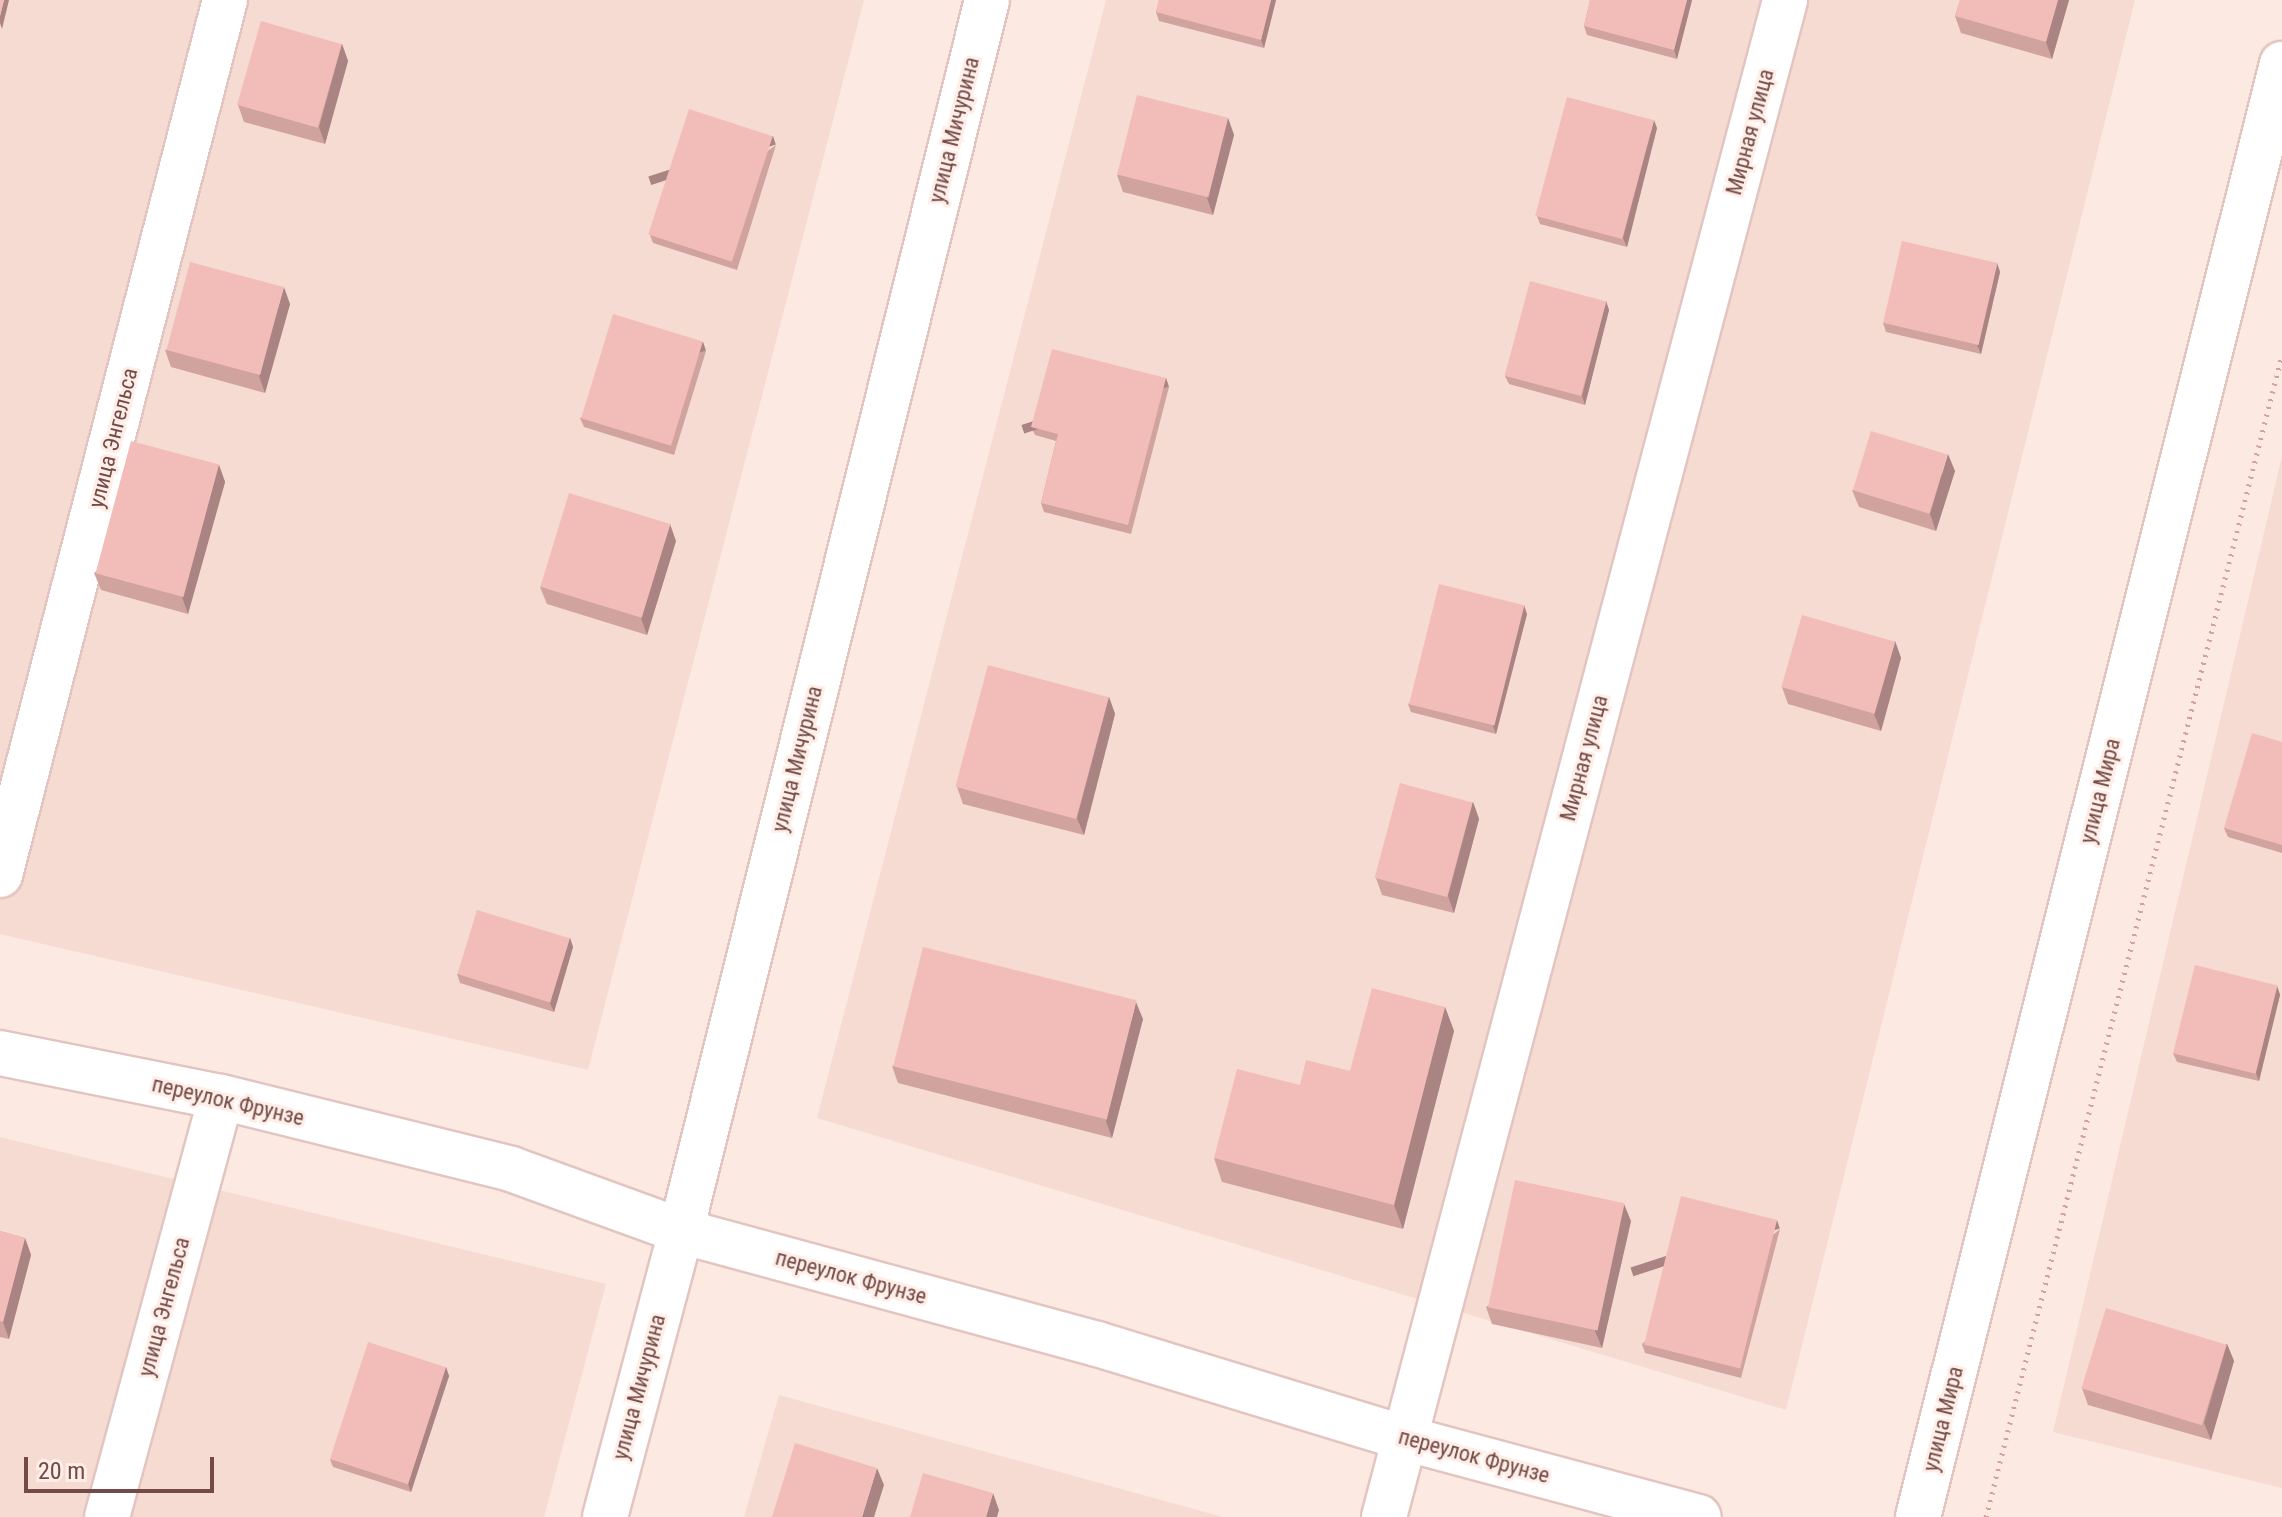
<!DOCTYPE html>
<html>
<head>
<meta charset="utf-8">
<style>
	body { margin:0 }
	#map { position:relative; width:2282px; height:1517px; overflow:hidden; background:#fce9e1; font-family:"Roboto Condensed",sans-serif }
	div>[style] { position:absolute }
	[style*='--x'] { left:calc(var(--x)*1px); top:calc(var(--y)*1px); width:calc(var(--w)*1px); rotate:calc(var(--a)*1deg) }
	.residential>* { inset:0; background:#f6dbd2 }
	.path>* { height:5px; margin-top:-2.5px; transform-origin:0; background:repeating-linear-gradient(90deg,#d6a19c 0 2px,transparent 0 8px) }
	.roads { filter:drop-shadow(2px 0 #e2c5c0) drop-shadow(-2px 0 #e2c5c0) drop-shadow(0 2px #e2c5c0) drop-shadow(0 -2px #e2c5c0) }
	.minor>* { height:44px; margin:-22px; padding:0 22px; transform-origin:22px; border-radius:22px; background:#fff }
	.wall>* { inset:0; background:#d0a39f }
	.shaded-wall>* { inset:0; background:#a98482; transform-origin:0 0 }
	.building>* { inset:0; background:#f2bdb9; transform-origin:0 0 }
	span { translate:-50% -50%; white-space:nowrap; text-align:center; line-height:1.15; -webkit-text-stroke:6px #ffeee7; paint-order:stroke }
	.street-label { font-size:22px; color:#734a48 }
	.scale { position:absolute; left:24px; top:1457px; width:190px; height:36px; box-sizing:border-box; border:4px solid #734a48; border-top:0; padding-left:10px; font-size:24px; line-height:28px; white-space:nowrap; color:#734a48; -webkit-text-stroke:6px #ffeee7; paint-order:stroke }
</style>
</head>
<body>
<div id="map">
	<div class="residential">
		<i style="clip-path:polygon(0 0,864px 0,588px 1070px,0 934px)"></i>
		<i style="clip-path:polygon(1106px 0,2135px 0,1786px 1410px,817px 1118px)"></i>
		<i style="clip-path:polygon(2282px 456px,2282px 1488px,2053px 1432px)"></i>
		<i style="clip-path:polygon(0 1137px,606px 1284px,544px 1517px,0 1517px)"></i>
		<i style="clip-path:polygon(779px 1395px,1223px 1517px,744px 1517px)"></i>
	</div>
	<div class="path">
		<i style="--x:1986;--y:1517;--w:1199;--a:-75.71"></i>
	</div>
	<div class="roads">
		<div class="minor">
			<i style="--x:0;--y:875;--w:903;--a:-75.58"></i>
			<i style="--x:0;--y:1053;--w:225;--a:11.3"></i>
			<i style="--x:221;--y:1097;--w:299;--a:13.9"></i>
			<i style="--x:511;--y:1169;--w:181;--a:20"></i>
			<i style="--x:681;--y:1231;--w:431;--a:15.2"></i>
			<i style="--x:1097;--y:1344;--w:321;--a:17"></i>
			<i style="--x:1404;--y:1438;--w:305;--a:15"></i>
			<i style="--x:107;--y:1517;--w:435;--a:-74.8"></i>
			<i style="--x:605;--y:1517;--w:296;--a:-75.1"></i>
			<i style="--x:681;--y:1231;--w:1268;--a:-76.04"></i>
			<i style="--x:1384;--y:1517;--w:1569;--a:-75.19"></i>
			<i style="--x:1918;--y:1517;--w:1498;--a:-75.94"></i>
		</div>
	</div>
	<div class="wall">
		<i style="clip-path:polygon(1159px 0,1276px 0,1264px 48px,1159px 21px,1156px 12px)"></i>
		<i style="clip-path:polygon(1590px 0,1692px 0,1677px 59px,1587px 35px,1584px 26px)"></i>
		<i style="clip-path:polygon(1960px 0,2069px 0,2052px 59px,1961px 33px,1955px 16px)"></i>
		<i style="clip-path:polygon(342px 44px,348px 61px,325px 144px,244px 122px,238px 105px)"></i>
		<i style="clip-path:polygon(1228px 118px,1234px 135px,1213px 215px,1123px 192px,1117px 175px)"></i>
		<i style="clip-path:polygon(1657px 128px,1627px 247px,1540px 224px,1537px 216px)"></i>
		<i style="clip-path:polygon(776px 145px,737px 270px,653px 243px,650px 235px)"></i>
		<i style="clip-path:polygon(1997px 263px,2000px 272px,1981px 354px,1886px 332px,1883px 323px)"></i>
		<i style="clip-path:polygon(1606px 301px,1609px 310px,1585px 405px,1509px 384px,1505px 376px)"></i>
		<i style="clip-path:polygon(290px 304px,265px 393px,171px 367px,165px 350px)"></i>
		<i style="clip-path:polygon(703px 342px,706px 351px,674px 455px,584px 427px,580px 418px)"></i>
		<i style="clip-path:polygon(1166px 378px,1169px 387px,1131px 534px,1044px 512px,1041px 503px,1056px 441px,1035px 435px,1031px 427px)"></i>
		<i style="clip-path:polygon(219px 465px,225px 482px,188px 614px,101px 590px,94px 573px)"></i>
		<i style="clip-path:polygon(1955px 471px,1936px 531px,1859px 507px,1852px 490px)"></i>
		<i style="clip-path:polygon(676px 541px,647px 635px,547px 604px,540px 587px)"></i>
		<i style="clip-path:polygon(1527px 614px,1496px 734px,1411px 712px,1408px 704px)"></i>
		<i style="clip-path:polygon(1895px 641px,1901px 658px,1881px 731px,1788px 704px,1782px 687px)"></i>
		<i style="clip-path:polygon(1109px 697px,1115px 714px,1084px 835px,963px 804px,957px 787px)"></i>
		<i style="clip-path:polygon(2282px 742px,2282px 853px,2228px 837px,2224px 828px)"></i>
		<i style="clip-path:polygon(1473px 802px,1479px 819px,1454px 913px,1382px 895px,1376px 878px)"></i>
		<i style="clip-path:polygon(570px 938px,573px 947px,554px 1012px,460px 983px,457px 974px)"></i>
		<i style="clip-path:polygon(2277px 986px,2280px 995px,2259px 1081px,2177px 1062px,2173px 1053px)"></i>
		<i style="clip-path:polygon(1445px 1007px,1454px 1031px,1403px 1229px,1222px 1182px,1214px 1158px,1300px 1085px,1350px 1071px)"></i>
		<i style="clip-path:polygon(1143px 1019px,1112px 1138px,898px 1083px,892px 1066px)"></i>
		<i style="clip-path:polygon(1631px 1221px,1602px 1348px,1492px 1324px,1486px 1307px)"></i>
		<i style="clip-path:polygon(1780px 1229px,1741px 1378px,1645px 1353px,1642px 1344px)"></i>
		<i style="clip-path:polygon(0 1231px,25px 1238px,31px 1255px,9px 1339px,0 1337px)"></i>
		<i style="clip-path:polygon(2227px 1344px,2234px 1361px,2211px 1440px,2088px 1405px,2082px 1388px)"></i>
		<i style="clip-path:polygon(446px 1367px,449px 1376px,411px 1492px,333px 1467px,330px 1459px)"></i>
	</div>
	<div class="shaded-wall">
		<i style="clip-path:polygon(4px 0,9px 0,2px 29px,0 23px,0 16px)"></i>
		<i style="clip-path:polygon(1271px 0,1276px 0,1264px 48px,1261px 40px)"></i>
		<i style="clip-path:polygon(1687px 0,1692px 0,1677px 59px,1674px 50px)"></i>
		<i style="clip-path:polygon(2058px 0,2069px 0,2052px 59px,2046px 42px)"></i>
		<i style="clip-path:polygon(342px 44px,348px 61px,325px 144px,319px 127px)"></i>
		<i style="clip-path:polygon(1228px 118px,1234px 135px,1213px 215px,1207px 198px)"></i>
		<i style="clip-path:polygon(1654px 120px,1657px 128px,1627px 247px,1623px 238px)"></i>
		<i style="left:773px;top:136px;width:9px;height:131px;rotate:72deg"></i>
		<i style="clip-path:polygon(1997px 263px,2000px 272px,1981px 354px,1977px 345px)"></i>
		<i style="clip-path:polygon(284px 287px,290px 304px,265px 393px,259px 376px)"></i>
		<i style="clip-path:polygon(1606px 301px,1609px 310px,1585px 405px,1582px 396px)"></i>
		<i style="left:703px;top:342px;width:9px;height:109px;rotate:72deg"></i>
		<i style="left:1166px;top:378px;width:9px;height:152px;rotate:72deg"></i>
		<i style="clip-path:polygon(1948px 454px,1955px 471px,1936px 531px,1930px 514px)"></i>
		<i style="clip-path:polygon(219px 465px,225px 482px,188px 614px,182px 597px)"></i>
		<i style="clip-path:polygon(670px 524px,676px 541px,647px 635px,641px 618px)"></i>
		<i style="clip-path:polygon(1524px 605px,1527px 614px,1496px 734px,1493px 726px)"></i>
		<i style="clip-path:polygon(1895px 641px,1901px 658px,1881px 731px,1874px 714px)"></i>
		<i style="clip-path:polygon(1109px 697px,1115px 714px,1084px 835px,1077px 818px)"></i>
		<i style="clip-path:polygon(1473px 802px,1479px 819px,1454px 913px,1448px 896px)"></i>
		<i style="clip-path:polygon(570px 938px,573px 947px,554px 1012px,550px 1003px)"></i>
		<i style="clip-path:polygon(2277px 986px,2280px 995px,2259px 1081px,2256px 1073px)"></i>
		<i style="clip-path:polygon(1136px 1002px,1143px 1019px,1112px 1138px,1106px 1121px)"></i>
		<i style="clip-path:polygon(1445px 1007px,1454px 1031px,1403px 1229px,1394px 1205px)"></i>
		<i style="clip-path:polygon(1624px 1204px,1631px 1221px,1602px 1348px,1595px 1331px)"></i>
		<i style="left:1777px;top:1220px;width:9px;height:154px;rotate:72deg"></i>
		<i style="clip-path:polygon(25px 1238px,31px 1255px,9px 1339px,3px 1322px)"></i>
		<i style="clip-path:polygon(2227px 1344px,2234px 1361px,2211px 1440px,2204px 1423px)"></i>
		<i style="clip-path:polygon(446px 1367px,449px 1376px,411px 1492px,408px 1484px)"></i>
		<i style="clip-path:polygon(877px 1468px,884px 1485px,874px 1517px,862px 1517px)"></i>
		<i style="clip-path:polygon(993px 1493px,999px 1510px,997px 1517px,986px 1517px)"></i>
	</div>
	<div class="building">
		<i style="clip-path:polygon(0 0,4px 0,0 16px)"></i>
		<i style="clip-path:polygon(1159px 0,1271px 0,1261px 40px,1156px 12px)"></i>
		<i style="clip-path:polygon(1590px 0,1687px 0,1674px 50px,1584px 26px)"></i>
		<i style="clip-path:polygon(1960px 0,2058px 0,2046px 42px,1955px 16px)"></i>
		<i style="left:261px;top:21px;width:84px;height:87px;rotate:16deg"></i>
		<i style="left:1137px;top:95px;width:94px;height:82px;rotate:14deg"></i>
		<i style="left:1567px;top:97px;width:90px;height:123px;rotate:15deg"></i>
		<i style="left:689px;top:109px;width:88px;height:132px;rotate:18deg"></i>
		<i style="left:1902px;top:241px;width:98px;height:84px;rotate:13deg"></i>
		<i style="left:190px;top:262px;width:97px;height:91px;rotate:15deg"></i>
		<i style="left:1530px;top:281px;width:79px;height:98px;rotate:15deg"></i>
		<i style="left:613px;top:314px;width:94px;height:109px;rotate:17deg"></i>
		<i style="clip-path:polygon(1052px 349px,1166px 378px,1128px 525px,1041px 503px,1058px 434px,1031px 427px)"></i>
		<i style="left:1871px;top:431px;width:80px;height:62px;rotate:17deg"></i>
		<i style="left:131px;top:441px;width:91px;height:137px;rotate:15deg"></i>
		<i style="left:569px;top:493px;width:106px;height:98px;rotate:17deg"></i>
		<i style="left:1439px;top:584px;width:88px;height:124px;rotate:14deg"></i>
		<i style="left:1802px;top:615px;width:97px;height:75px;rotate:16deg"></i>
		<i style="left:988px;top:665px;width:125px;height:126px;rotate:15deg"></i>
		<i style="clip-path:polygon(2252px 733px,2282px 742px,2282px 845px,2224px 828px)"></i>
		<i style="left:1400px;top:783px;width:75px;height:98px;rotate:15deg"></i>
		<i style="left:477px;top:910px;width:97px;height:67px;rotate:17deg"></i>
		<i style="left:923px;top:947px;width:220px;height:123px;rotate:14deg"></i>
		<i style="left:2195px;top:965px;width:85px;height:91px;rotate:14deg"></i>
		<i style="clip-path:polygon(1372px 988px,1445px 1007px,1394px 1205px,1214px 1158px,1237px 1069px,1300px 1085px,1306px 1060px,1350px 1071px)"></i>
		<i style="left:1515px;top:1180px;width:112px;height:130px;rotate:12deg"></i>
		<i style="left:1681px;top:1196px;width:99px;height:153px;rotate:14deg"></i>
		<i style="clip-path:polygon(0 1231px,25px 1238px,3px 1322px,0 1321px)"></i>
		<i style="left:2106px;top:1308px;width:126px;height:84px;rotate:17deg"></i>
		<i style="left:368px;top:1342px;width:82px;height:123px;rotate:18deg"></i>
		<i style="clip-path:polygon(795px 1443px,877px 1468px,862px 1517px,772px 1517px)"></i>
		<i style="clip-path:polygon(923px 1473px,993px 1493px,986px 1517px,910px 1517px)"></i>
	</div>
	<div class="street-label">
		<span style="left:954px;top:130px;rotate:-76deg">улица Мичурина</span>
		<span style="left:1750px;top:132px;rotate:-75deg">Мирная улица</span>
		<span style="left:113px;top:438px;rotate:-76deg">улица Энгельса</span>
		<span style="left:1584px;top:758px;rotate:-75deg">Мирная улица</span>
		<span style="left:797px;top:759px;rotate:-76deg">улица Мичурина</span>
		<span style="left:2100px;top:791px;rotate:-76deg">улица Мира</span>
		<span style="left:228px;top:1101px;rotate:13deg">переулок Фрунзе</span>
		<span style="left:851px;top:1277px;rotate:15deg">переулок Фрунзе</span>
		<span style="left:164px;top:1307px;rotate:-75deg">улица Энгельса</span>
		<span style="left:639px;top:1387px;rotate:-75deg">улица Мичурина</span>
		<span style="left:1943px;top:1419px;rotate:-76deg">улица Мира</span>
		<span style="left:1474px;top:1456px;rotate:15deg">переулок Фрунзе</span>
	</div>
	<div class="scale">20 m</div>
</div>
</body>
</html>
